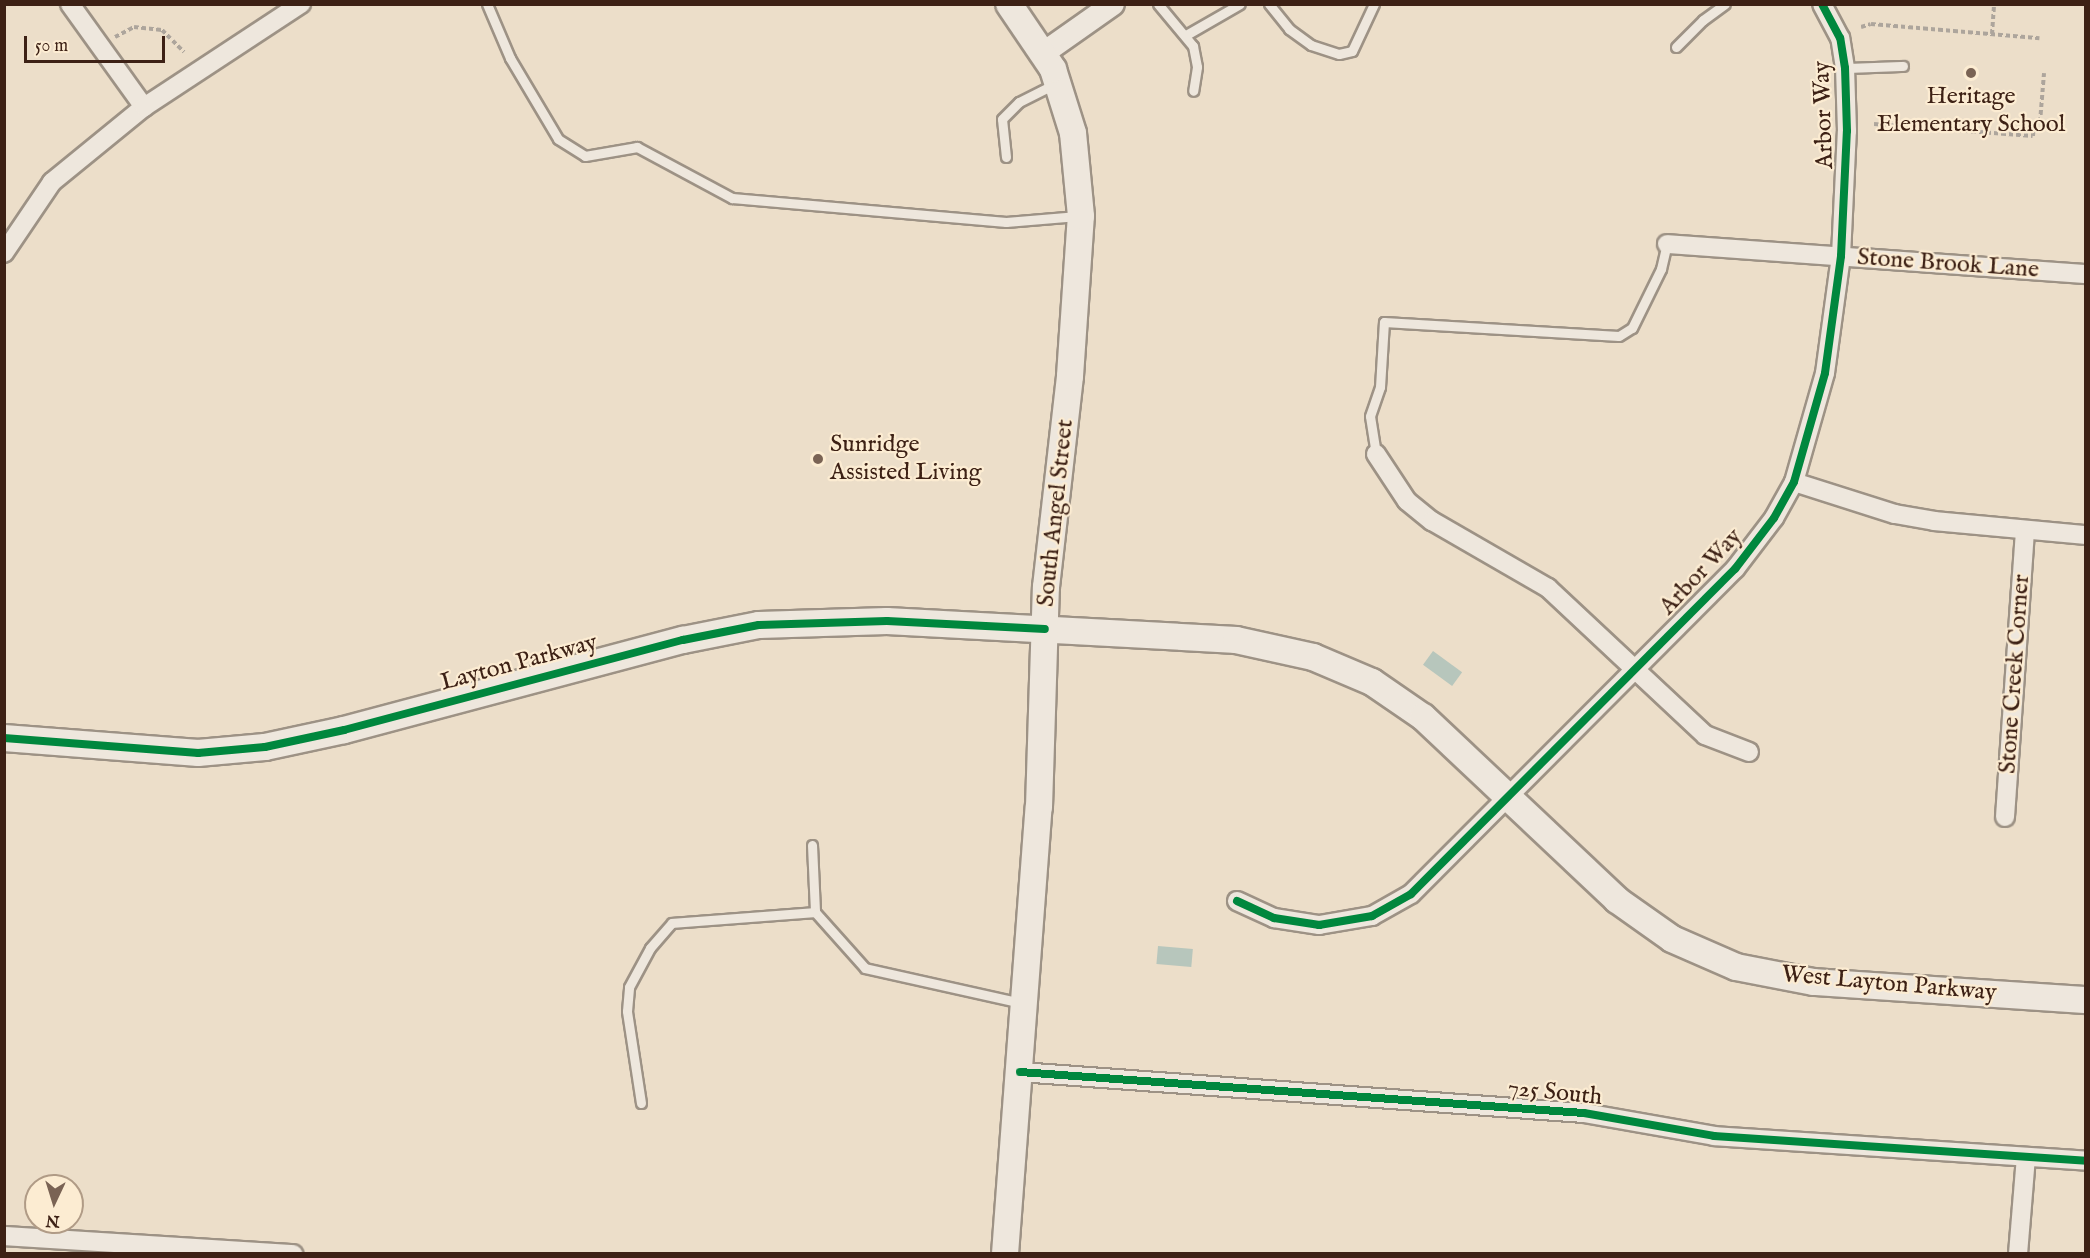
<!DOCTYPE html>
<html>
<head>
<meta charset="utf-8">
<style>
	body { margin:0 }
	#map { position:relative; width:2090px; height:1258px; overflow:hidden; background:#ecdec9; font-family:"IM FELL English",serif }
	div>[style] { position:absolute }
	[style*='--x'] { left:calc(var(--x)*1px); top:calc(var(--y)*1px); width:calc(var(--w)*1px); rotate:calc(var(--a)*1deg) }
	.water>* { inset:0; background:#b7c6bc; transform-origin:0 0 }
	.path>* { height:4px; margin-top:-2px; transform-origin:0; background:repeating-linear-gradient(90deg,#ada59c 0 4.5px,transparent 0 7.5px) }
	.roads { filter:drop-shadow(2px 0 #9d9285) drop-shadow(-2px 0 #9d9285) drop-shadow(0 2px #9d9285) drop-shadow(0 -2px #9d9285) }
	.service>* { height:9px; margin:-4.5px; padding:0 4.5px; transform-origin:4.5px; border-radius:4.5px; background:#eee7dd }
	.minor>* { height:18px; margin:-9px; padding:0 9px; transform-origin:9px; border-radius:9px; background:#eee7dd }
	.tertiary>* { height:22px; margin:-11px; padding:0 11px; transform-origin:11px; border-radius:11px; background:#eee7dd }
	.secondary>* { height:26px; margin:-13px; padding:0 13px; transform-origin:13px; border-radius:13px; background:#eee7dd }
	.cycleway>* { height:8px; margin:-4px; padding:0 4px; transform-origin:4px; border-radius:4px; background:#00873e }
	.dots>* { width:16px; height:16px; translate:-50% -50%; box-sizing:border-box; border:3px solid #fcecd2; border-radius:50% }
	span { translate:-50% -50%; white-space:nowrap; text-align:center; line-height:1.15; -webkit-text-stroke:4.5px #fcecd2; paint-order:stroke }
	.poi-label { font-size:24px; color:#3d2115 }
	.left { translate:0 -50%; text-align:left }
	.street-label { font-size:24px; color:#3d2115 }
	.frame { position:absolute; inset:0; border:6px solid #3d2115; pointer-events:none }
	.north { position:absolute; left:24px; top:1174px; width:60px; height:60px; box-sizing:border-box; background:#fcecd2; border:2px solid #b09b86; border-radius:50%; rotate:184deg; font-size:16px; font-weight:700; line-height:24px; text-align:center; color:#3d2115 }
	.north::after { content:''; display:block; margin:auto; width:21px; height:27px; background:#7a6354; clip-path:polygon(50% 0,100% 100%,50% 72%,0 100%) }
	.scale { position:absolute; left:24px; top:36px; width:141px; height:27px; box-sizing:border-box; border:3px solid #3d2115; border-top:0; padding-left:8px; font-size:18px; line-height:21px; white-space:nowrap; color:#3d2115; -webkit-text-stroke:4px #fcecd2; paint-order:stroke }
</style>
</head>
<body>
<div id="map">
	<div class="water">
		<i style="left:1433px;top:651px;width:36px;height:17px;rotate:36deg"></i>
		<i style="left:1158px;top:946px;width:35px;height:18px;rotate:5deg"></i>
	</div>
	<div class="path">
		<i style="--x:1861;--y:27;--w:10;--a:-17"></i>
		<i style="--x:1871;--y:24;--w:169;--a:4.8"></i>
		<i style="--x:1992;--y:34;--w:30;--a:-86"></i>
		<i style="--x:115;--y:37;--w:21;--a:-28"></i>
		<i style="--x:134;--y:27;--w:28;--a:6"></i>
		<i style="--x:162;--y:30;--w:31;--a:45"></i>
		<i style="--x:1874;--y:124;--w:159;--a:4.3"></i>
		<i style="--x:2033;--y:136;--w:15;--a:-86"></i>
		<i style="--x:2034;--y:121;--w:6;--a:9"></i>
		<i style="--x:2040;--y:122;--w:49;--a:-85.3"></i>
	</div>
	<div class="roads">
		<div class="service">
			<i style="--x:487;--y:4;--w:59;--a:66.9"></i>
			<i style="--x:510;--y:58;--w:94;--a:59.3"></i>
			<i style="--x:558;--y:139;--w:32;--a:32"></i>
			<i style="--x:585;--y:156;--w:53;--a:-9.8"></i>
			<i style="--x:637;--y:147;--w:108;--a:28.2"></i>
			<i style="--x:732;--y:198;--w:275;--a:5"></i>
			<i style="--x:1006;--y:222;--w:72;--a:-4.8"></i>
			<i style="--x:1158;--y:4;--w:55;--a:50.2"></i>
			<i style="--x:1193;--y:46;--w:21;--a:79"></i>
			<i style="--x:1197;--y:67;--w:24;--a:99"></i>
			<i style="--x:1269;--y:4;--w:32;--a:51"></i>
			<i style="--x:1289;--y:29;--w:27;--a:36"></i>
			<i style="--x:1311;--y:45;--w:29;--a:18"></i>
			<i style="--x:1339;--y:54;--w:13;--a:-13"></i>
			<i style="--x:1352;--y:51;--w:52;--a:-64.9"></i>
			<i style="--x:1186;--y:35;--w:62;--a:-29.9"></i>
			<i style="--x:1676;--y:47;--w:38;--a:-45"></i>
			<i style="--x:1703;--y:20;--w:27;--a:-36"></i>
			<i style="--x:1845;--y:68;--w:58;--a:-2"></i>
			<i style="--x:1006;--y:157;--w:38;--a:-96"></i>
			<i style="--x:1002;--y:119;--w:24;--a:-45"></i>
			<i style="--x:1019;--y:102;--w:40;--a:-26.6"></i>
			<i style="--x:1376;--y:454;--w:38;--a:-99"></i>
			<i style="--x:1370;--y:416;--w:31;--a:-71"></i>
			<i style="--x:1380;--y:387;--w:65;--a:-86.5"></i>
			<i style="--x:1384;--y:322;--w:235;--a:3.4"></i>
			<i style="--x:1619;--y:336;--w:15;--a:-32"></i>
			<i style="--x:1632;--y:328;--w:66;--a:-63.8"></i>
			<i style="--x:1661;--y:269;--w:26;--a:-77"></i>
			<i style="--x:812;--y:845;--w:67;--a:87.4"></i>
			<i style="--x:815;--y:912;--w:75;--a:48.2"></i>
			<i style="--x:865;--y:968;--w:161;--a:12.6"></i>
			<i style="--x:641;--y:1103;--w:93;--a:-98.7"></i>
			<i style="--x:627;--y:1011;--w:24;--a:-85"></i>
			<i style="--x:629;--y:987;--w:44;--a:-61.7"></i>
			<i style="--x:650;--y:948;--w:33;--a:-49"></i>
			<i style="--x:672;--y:923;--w:143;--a:-4.4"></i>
		</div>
		<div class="minor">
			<i style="--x:70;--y:4;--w:127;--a:54.3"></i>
			<i style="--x:1667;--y:244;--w:420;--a:4.1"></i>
			<i style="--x:4;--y:253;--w:86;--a:-55.9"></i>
			<i style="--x:52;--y:182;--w:119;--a:-39.2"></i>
			<i style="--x:144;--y:107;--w:188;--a:-33.3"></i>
			<i style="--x:1376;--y:454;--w:56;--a:56.6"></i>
			<i style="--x:1407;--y:501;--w:32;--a:39"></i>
			<i style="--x:1432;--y:521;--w:134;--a:30"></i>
			<i style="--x:1548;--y:588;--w:215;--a:43.1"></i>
			<i style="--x:1705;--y:735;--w:47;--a:21.1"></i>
			<i style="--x:1794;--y:482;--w:106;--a:17.6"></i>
			<i style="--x:1895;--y:514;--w:40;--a:10"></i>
			<i style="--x:1934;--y:521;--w:153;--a:5.3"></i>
			<i style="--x:2005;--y:817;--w:287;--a:-86"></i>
			<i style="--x:1237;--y:901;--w:41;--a:24.7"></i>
			<i style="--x:1274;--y:918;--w:46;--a:8.8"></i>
			<i style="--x:1319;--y:925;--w:54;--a:-9.6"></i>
			<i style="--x:1372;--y:916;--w:45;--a:-29.4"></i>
			<i style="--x:1411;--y:894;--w:459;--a:-45.1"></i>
			<i style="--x:1735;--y:569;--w:64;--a:-52.6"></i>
			<i style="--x:1774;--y:518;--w:41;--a:-60.9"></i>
			<i style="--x:1794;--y:482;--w:113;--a:-74.1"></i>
			<i style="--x:1825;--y:373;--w:118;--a:-82.2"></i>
			<i style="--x:1841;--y:256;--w:125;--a:-87.3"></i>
			<i style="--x:1847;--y:131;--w:63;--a:-91.8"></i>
			<i style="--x:1845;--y:68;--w:30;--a:-99"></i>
			<i style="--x:1840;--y:38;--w:38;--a:-118"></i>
			<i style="--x:1020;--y:1072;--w:565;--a:4.16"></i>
			<i style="--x:1584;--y:1113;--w:132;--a:10"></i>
			<i style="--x:1714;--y:1136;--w:373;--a:3.8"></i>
			<i style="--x:4;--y:1236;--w:290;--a:3.6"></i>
			<i style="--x:2018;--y:1254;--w:97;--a:-85.3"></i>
		</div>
		<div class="tertiary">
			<i style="--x:1045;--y:52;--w:83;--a:-35.2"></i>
		</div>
		<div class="secondary">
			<i style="--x:4;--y:738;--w:195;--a:4.4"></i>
			<i style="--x:198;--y:753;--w:67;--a:-5.1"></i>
			<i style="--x:265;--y:747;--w:81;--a:-12.1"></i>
			<i style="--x:344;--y:730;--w:351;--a:-14.9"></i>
			<i style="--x:683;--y:640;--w:77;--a:-11.2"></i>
			<i style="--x:759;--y:625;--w:128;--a:-1.8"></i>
			<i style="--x:887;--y:621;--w:350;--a:3.1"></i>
			<i style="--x:1236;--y:640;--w:79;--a:12.4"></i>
			<i style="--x:1313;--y:657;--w:64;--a:23"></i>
			<i style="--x:1372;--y:682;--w:62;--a:34.5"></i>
			<i style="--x:1423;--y:717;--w:267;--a:43.3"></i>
			<i style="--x:1617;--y:900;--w:67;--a:35.3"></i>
			<i style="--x:1672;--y:939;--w:70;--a:23.6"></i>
			<i style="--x:1736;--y:967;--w:79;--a:10.9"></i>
			<i style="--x:1814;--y:982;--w:273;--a:3.8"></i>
			<i style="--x:1005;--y:1254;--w:448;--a:-85.7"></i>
			<i style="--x:1039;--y:807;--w:220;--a:-88.2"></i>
			<i style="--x:1046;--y:587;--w:212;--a:-83.5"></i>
			<i style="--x:1070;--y:376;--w:160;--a:-86.1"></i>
			<i style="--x:1081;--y:216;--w:83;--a:-95.5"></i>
			<i style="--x:1073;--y:133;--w:67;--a:-107.4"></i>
			<i style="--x:1053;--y:69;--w:78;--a:-124.1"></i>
		</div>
	</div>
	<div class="cycleway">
		<i style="--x:4;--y:738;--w:195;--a:4.4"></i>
		<i style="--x:198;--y:753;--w:67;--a:-5.1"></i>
		<i style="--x:265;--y:747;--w:81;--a:-12.1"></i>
		<i style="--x:344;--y:730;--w:351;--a:-14.9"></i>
		<i style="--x:683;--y:640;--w:77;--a:-11.2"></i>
		<i style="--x:759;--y:625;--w:128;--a:-1.8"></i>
		<i style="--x:887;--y:621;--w:158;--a:2.9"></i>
		<i style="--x:1237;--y:901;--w:41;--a:24.7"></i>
		<i style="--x:1274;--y:918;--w:46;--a:8.8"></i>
		<i style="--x:1319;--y:925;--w:54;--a:-9.6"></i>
		<i style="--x:1372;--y:916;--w:45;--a:-29.4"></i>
		<i style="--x:1411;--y:894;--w:459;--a:-45.1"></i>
		<i style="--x:1735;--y:569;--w:64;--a:-52.6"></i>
		<i style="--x:1774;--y:518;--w:41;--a:-60.9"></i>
		<i style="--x:1794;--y:482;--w:113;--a:-74.1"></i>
		<i style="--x:1825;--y:373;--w:118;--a:-82.2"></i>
		<i style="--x:1841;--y:256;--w:125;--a:-87.3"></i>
		<i style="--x:1847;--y:131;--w:63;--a:-91.8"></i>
		<i style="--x:1845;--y:68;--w:30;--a:-99"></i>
		<i style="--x:1840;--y:38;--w:38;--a:-118"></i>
		<i style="--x:1020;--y:1072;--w:565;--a:4.16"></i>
		<i style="--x:1584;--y:1113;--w:132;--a:10"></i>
		<i style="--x:1714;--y:1136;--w:373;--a:3.8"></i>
	</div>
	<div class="dots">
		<i style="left:1971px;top:73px;background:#7a6354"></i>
		<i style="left:818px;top:459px;background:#7a6354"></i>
	</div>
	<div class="poi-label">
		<span style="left:1971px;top:111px">Heritage<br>Elementary School</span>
		<span class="left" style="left:830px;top:459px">Sunridge<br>Assisted Living</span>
	</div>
	<div class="street-label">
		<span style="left:1824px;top:115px;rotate:-92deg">Arbor Way</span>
		<span style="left:1948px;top:264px;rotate:4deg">Stone Brook Lane</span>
		<span style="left:1056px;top:513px;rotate:-84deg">South Angel Street</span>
		<span style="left:1701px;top:572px;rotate:-47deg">Arbor Way</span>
		<span style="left:519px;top:663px;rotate:-15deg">Layton Parkway</span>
		<span style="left:2015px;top:674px;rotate:-86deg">Stone Creek Corner</span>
		<span style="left:1889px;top:984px;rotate:5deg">West Layton Parkway</span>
		<span style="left:1555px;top:1093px;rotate:6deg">725 South</span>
	</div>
	<div class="frame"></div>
	<div class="north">N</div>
	<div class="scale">50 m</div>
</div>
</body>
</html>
